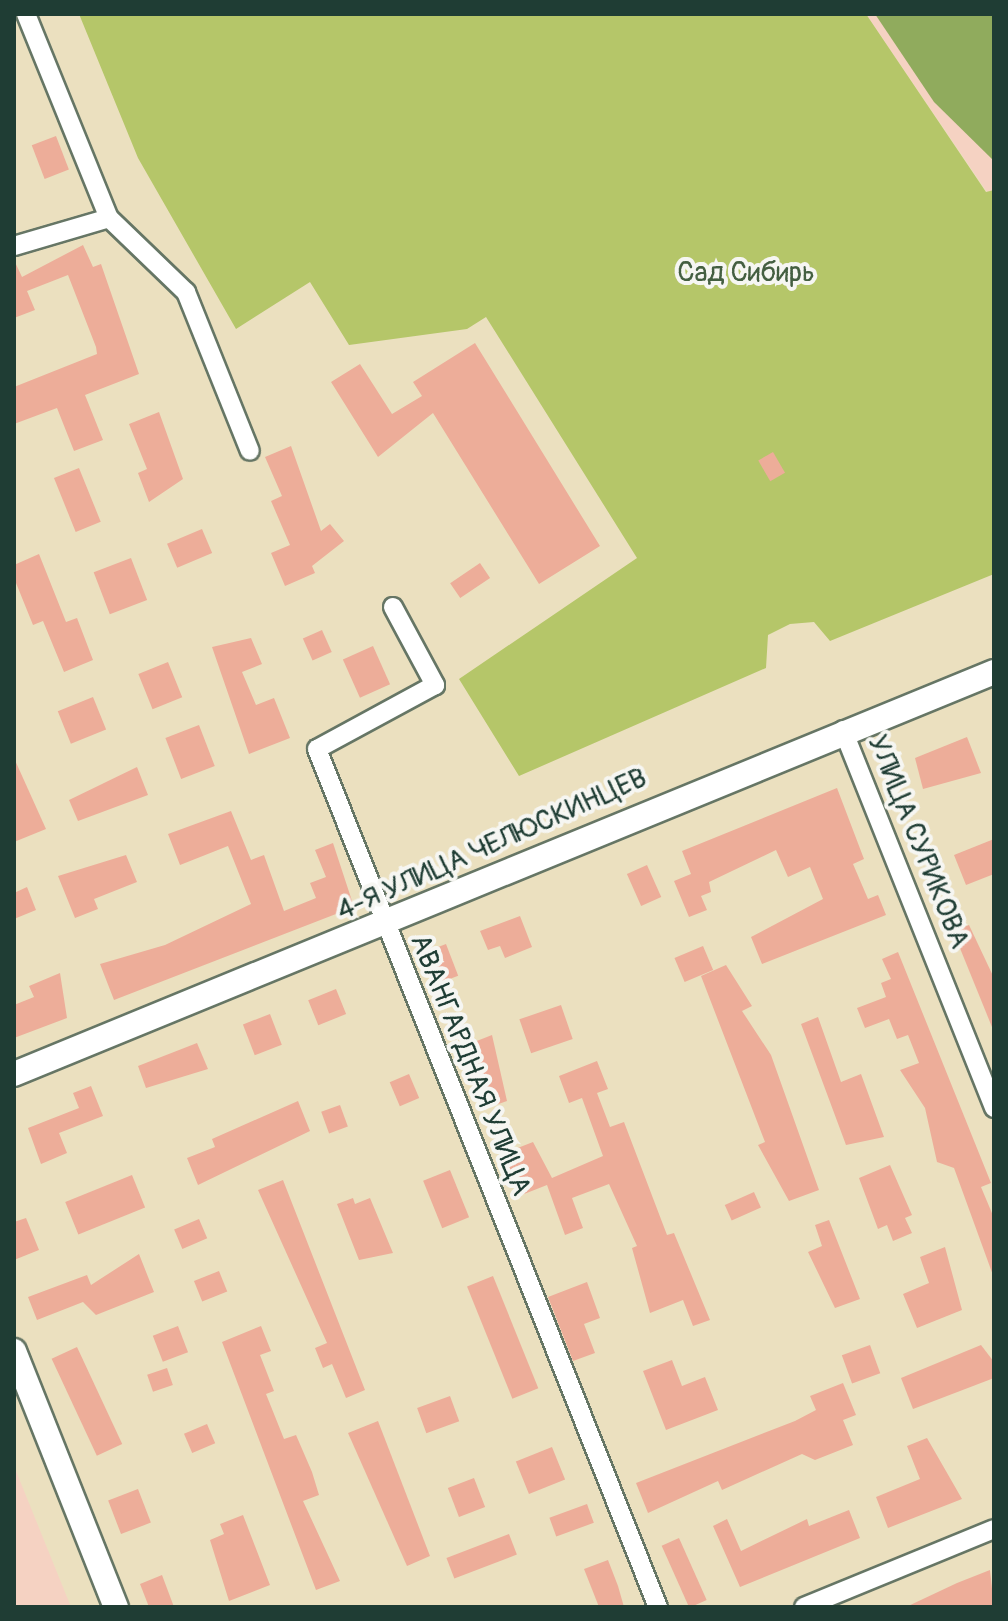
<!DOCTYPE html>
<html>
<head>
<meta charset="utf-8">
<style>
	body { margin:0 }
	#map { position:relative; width:1008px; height:1621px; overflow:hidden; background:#ebe0bf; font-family:Pangolin,sans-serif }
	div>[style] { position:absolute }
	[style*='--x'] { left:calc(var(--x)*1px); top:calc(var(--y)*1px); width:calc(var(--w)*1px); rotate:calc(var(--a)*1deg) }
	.built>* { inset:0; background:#f5d2c2 }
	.green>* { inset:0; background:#b5c669 }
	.forest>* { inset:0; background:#90ab5d }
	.building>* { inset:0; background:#edad99; transform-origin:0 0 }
	.roads { filter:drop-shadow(2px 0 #667665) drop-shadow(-2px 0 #667665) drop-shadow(0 2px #667665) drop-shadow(0 -2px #667665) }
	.street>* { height:18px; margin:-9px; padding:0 9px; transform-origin:9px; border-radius:9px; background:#fff }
	.secondary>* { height:24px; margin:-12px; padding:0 12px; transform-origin:12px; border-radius:12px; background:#fff }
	span { translate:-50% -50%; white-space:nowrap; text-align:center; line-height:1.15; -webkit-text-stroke:8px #f6f6f2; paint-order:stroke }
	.park-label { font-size:28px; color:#445f41 }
	.street-label { font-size:28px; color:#1f3d34 }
	.frame { position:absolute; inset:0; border:16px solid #1f3d34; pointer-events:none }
</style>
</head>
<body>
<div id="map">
	<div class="built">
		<i style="clip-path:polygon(866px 14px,994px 14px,994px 190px,987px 192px)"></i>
		<i style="clip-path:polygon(14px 1466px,71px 1607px,14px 1607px)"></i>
	</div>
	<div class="green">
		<i style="clip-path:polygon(79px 14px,866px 14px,986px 192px,994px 190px,994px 574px,830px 641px,814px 622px,790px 624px,768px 635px,766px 668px,519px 776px,459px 679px,637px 558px,486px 317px,467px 329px,349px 345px,310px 282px,236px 329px,138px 158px)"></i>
	</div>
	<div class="forest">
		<i style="clip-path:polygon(875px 14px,994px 14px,994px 161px,934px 102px)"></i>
	</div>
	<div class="building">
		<i style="left:56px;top:136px;width:36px;height:26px;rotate:69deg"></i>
		<i style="clip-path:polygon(83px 245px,93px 267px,101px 264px,139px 374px,85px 395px,103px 440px,74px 451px,57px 408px,14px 424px,14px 387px,97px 354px,96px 347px,68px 275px,27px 291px,35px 310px,14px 318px,14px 260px,22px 277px)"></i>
		<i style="clip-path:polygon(475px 343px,600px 546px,539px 584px,433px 413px,378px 457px,331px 382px,360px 364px,392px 414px,422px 396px,413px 382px)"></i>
		<i style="clip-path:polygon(159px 412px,183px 479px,149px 502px,138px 473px,147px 469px,129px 424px)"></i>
		<i style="clip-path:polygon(291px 446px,321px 531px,330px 524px,344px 541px,312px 566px,315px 573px,285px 586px,271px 553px,290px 545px,271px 501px,282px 496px,265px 457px)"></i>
		<i style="left:773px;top:452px;width:24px;height:17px;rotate:60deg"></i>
		<i style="left:79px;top:468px;width:58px;height:27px;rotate:68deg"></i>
		<i style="left:202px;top:529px;width:26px;height:38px;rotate:67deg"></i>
		<i style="clip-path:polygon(39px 554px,66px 622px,77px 618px,93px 660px,64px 672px,43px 621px,33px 625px,14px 578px,14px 565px)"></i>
		<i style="left:131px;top:558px;width:45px;height:40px;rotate:69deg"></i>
		<i style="left:480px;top:563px;width:18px;height:36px;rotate:56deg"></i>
		<i style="left:322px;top:630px;width:24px;height:21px;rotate:66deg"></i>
		<i style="clip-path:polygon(251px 638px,262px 664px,242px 672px,256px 705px,274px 698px,290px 738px,249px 754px,212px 647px)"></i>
		<i style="left:373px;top:646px;width:42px;height:33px;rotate:66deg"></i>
		<i style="left:168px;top:662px;width:38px;height:32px;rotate:68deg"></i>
		<i style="left:93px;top:697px;width:35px;height:38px;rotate:68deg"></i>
		<i style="left:199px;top:725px;width:44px;height:36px;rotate:69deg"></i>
		<i style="clip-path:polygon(967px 737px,981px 773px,923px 789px,915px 758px)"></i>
		<i style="clip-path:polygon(14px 758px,46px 829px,14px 842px)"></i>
		<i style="clip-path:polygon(137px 767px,148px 795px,78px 821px,69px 800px)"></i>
		<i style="clip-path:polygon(837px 788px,864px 859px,853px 864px,868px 899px,878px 895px,886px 915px,762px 964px,751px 937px,823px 899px,810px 867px,788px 877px,776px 850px,709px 882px,711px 892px,701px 896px,707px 910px,689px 917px,674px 881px,691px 874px,682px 851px)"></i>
		<i style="clip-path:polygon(231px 811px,251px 860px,264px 855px,284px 911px,316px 898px,310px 883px,326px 877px,315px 850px,333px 843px,354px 907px,114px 1000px,100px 964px,165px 945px,251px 904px,228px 846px,180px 865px,168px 834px)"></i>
		<i style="clip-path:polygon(994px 839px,994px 874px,966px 885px,954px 855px)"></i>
		<i style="clip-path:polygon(126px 855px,137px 882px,94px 899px,98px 909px,75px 918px,58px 876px)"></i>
		<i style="left:647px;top:865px;width:35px;height:22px;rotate:66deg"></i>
		<i style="clip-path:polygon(27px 887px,36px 910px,14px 919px,14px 893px)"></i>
		<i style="clip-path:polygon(520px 916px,532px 947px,505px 958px,500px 946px,488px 950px,480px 931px)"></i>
		<i style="clip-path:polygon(969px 925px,994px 978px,994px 1032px,953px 931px)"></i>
		<i style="left:446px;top:944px;width:34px;height:21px;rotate:69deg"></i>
		<i style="left:703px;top:946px;width:26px;height:31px;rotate:67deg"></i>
		<i style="clip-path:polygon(898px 952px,991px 1183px,981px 1187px,994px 1218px,994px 1278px,954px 1168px,937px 1162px,925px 1108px,900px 1070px,919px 1063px,908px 1035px,897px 1039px,889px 1019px,865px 1028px,857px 1008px,886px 997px,881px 983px,891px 979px,882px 959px)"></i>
		<i style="clip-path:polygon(726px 965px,752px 1006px,742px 1011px,771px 1055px,819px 1190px,789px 1201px,758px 1145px,765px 1142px,701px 976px)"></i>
		<i style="clip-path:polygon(60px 973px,67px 1018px,14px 1038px,14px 1005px,34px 997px,29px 986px)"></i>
		<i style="left:336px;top:989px;width:27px;height:30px;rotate:68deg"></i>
		<i style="left:561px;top:1005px;width:36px;height:44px;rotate:71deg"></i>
		<i style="left:270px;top:1014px;width:33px;height:29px;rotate:69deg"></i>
		<i style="clip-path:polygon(818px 1017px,841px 1082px,861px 1074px,884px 1137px,846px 1145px,801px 1024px)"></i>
		<i style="clip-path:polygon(492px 1035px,507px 1101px,487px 1108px,464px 1046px)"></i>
		<i style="clip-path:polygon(197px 1043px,208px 1069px,146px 1088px,138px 1066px)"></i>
		<i style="clip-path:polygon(597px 1061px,608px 1089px,597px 1093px,610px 1127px,624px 1122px,667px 1235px,674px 1233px,710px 1320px,693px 1326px,683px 1300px,650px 1313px,632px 1248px,637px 1246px,609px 1184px,572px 1198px,583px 1228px,565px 1235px,547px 1185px,519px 1196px,506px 1161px,513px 1158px,510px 1151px,533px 1142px,552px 1178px,603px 1156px,582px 1098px,569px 1103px,559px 1076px)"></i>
		<i style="left:409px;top:1074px;width:26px;height:21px;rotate:67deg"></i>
		<i style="clip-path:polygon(91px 1086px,103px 1116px,59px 1133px,67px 1153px,41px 1164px,28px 1128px,79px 1108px,73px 1093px)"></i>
		<i style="clip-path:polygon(298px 1101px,310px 1131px,198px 1185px,187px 1158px,215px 1147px,212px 1139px)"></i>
		<i style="left:340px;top:1105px;width:23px;height:20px;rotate:70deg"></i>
		<i style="clip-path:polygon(890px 1165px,912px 1215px,905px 1218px,912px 1233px,893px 1241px,887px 1225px,878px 1229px,859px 1178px)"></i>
		<i style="left:450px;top:1170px;width:51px;height:29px;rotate:68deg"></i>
		<i style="left:132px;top:1175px;width:35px;height:72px;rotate:68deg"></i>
		<i style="clip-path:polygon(283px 1180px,365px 1390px,346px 1398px,332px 1364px,323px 1368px,315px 1348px,327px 1343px,258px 1190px)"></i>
		<i style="left:754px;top:1192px;width:17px;height:32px;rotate:66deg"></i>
		<i style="clip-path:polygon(353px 1198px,355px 1204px,370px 1198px,393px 1253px,359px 1260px,337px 1204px)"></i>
		<i style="clip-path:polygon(26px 1218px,39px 1250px,14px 1260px,14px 1222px)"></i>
		<i style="left:199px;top:1219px;width:21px;height:27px;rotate:67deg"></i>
		<i style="clip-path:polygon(829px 1220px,860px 1299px,835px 1308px,808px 1252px,822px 1246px,815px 1225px)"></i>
		<i style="clip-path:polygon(945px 1247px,962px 1310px,917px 1328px,903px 1294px,929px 1283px,920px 1257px)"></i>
		<i style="clip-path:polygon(139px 1254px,154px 1292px,96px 1315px,83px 1302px,37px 1320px,28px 1297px,87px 1275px,91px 1285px)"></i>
		<i style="left:219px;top:1271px;width:22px;height:27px;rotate:68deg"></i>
		<i style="left:493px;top:1276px;width:121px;height:28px;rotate:68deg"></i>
		<i style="clip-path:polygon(587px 1282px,600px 1318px,584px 1324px,595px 1353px,573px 1361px,548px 1297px)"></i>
		<i style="left:178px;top:1326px;width:28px;height:27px;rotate:69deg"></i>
		<i style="clip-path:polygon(261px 1326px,271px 1351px,260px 1355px,274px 1391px,266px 1394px,284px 1439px,296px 1435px,312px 1472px,319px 1495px,303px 1501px,340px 1581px,316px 1590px,222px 1342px)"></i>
		<i style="left:870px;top:1345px;width:30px;height:30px;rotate:70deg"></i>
		<i style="clip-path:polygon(981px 1345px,994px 1362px,994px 1378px,913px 1409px,901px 1378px)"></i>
		<i style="left:77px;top:1347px;width:107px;height:28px;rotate:65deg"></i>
		<i style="clip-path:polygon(672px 1360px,682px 1386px,705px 1377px,718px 1410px,666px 1430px,643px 1371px)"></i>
		<i style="left:167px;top:1368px;width:18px;height:21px;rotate:71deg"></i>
		<i style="clip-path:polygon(843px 1383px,856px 1415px,843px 1420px,853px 1445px,815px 1460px,802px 1454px,722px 1490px,718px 1481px,648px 1513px,636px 1483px,795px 1421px,816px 1410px,810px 1396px)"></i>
		<i style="left:450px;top:1396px;width:27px;height:35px;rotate:70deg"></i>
		<i style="clip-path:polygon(378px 1421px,430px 1556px,407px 1566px,348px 1433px)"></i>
		<i style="left:207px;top:1424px;width:21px;height:25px;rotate:67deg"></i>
		<i style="clip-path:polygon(927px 1438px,962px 1499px,888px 1528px,876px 1497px,920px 1479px,907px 1446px)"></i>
		<i style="left:552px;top:1447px;width:35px;height:39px;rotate:68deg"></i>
		<i style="left:474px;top:1478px;width:31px;height:28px;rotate:69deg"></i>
		<i style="left:138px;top:1489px;width:36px;height:32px;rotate:69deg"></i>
		<i style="left:587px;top:1504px;width:20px;height:40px;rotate:70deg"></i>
		<i style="clip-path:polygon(849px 1510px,860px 1538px,740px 1587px,713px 1526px,727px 1519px,741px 1551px,807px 1519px,809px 1526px)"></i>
		<i style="clip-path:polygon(243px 1515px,270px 1585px,229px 1601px,210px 1540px,224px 1534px,220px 1524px)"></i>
		<i style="left:509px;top:1534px;width:22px;height:67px;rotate:69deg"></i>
		<i style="left:679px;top:1538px;width:68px;height:19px;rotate:66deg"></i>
		<i style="clip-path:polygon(608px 1560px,618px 1586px,624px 1607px,599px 1607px,584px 1569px)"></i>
		<i style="clip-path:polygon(990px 1570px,994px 1607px,906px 1607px,957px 1583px)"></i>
		<i style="clip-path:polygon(162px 1575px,174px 1607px,149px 1607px,140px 1584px)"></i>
	</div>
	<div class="roads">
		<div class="street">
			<i style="--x:26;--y:14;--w:220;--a:67.9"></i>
			<i style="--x:109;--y:218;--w:107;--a:43.9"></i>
			<i style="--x:186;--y:292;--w:171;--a:68.1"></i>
			<i style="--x:14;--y:246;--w:99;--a:-16.4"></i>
			<i style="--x:393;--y:607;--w:89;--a:61.7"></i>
			<i style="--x:435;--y:685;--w:134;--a:151.5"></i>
			<i style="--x:317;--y:749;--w:923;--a:68.33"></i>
			<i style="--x:843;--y:730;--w:407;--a:68.2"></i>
			<i style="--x:804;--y:1607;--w:205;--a:-22.3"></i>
		</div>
		<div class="secondary">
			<i style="--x:14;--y:1074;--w:1059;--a:-22.3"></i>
			<i style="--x:14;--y:1351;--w:276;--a:68.3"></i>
		</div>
	</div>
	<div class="park-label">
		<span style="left:746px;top:273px">Сад Сибирь</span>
	</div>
	<div class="street-label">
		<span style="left:918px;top:842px;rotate:68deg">УЛИЦА СУРИКОВА</span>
		<span style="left:492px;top:845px;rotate:-24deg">4-Я УЛИЦА ЧЕЛЮСКИНЦЕВ</span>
		<span style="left:470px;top:1065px;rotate:68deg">АВАНГАРДНАЯ УЛИЦА</span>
	</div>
	<div class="frame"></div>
</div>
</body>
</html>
